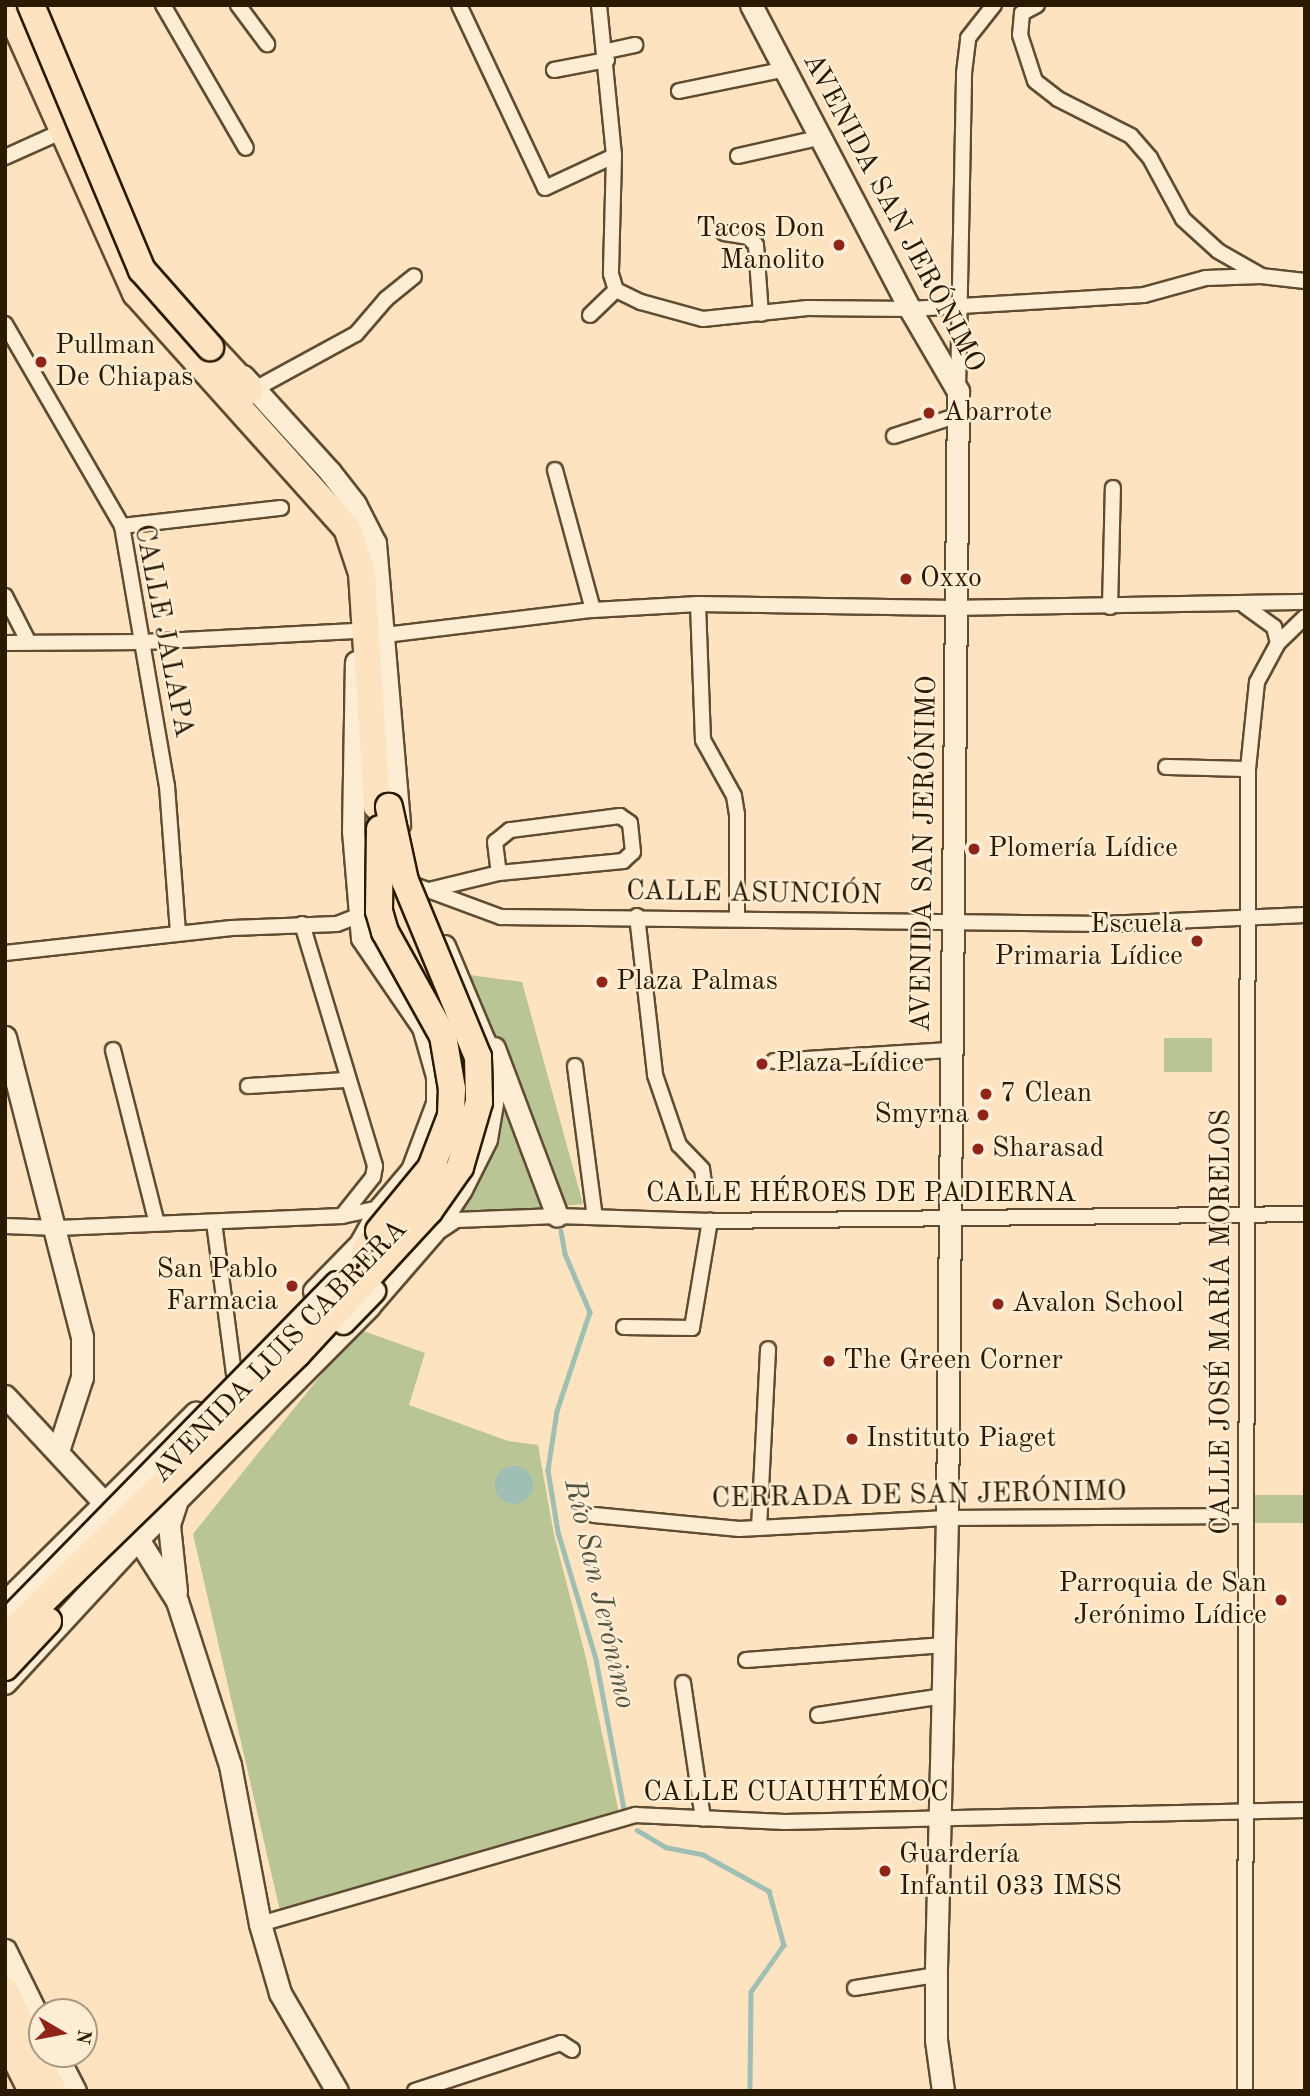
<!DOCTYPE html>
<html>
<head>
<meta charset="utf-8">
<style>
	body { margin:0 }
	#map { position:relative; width:1310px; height:2096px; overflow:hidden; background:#fde3bf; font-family:"Old Standard TT",serif }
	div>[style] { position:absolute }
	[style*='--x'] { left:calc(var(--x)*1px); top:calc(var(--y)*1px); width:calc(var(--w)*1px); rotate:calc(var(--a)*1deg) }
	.green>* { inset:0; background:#bac596; transform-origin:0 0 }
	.water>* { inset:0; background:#9fbeb4 }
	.round { border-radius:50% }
	.stream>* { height:4.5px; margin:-2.25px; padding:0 2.25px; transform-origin:2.25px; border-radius:2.25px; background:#9fbeb4 }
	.roads { filter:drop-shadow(2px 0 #5f4c31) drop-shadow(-2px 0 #5f4c31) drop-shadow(0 2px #5f4c31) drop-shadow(0 -2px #5f4c31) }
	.street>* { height:14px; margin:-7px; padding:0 7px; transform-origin:7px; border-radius:7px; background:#feedd5 }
	.secondary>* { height:21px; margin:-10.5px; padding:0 10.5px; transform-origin:10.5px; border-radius:10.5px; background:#feedd5 }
	.highway>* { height:26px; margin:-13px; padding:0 13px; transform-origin:13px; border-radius:13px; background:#fde3bf }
	.bridges { filter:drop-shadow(2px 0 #2a1a02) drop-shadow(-2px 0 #2a1a02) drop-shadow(0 2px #2a1a02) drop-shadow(0 -2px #2a1a02) }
	.secondary-bridge>* { height:21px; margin:-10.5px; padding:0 10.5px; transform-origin:10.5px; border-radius:10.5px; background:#feedd5 }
	.highway-bridge>* { height:26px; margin:-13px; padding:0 13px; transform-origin:13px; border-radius:13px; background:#fde3bf }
	.dots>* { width:19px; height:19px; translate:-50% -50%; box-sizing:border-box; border:4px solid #feedd5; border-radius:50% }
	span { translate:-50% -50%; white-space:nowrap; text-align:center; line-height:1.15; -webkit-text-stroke:5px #feedd5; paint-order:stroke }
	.street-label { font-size:28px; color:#2a1a02 }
	.poi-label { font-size:28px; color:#2a1a02 }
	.right { translate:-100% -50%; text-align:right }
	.left { translate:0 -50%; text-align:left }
	.water-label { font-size:30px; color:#535340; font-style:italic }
	.frame { position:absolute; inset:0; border:7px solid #2a1a02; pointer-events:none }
	.north { position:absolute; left:28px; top:1998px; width:70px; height:70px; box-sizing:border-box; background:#feedd5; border:2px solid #a99981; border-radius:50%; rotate:100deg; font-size:19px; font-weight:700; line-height:28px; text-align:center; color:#2a1a02 }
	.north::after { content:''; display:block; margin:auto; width:24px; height:32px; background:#8f2418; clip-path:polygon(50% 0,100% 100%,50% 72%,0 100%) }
</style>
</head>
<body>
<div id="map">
	<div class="green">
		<i style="clip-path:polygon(455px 973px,522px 982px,583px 1204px,455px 1219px,487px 1095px)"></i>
		<i style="left:1164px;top:1038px;width:48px;height:34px"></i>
		<i style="clip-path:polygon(358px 1329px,425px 1353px,409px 1405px,508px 1441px,538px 1445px,554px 1535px,586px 1658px,619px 1813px,280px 1911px,193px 1534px)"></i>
		<i style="left:1239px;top:1495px;width:66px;height:28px"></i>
	</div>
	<div class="water">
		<i class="round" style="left:495px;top:1466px;width:38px;height:38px"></i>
	</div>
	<div class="stream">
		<i style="--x:561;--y:1231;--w:23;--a:80"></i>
		<i style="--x:565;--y:1254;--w:63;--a:66.7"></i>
		<i style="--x:590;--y:1312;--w:104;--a:108.4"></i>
		<i style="--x:557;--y:1411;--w:60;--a:98.7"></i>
		<i style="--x:548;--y:1470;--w:63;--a:80.8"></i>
		<i style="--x:558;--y:1532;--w:133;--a:73.3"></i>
		<i style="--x:596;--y:1659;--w:152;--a:79.4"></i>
		<i style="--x:637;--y:1830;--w:33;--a:31"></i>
		<i style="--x:665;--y:1847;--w:38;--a:11"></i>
		<i style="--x:702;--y:1854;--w:77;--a:28.9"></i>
		<i style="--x:769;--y:1891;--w:56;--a:74.5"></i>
		<i style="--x:784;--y:1945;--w:57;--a:125.1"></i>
		<i style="--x:751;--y:1992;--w:99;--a:90.6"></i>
	</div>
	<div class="roads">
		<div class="street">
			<i style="--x:163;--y:5;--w:165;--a:59.9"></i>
			<i style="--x:238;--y:5;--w:49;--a:53.4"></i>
			<i style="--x:459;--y:5;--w:202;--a:64.8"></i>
			<i style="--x:545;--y:188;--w:76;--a:-24.9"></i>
			<i style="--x:599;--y:5;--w:152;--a:84.3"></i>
			<i style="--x:614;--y:156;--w:118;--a:91.5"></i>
			<i style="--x:611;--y:274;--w:17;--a:73"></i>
			<i style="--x:1022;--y:13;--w:22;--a:95"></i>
			<i style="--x:1020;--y:35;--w:48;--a:71.9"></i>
			<i style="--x:1035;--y:81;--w:29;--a:38"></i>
			<i style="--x:1058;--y:99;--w:82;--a:26.9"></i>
			<i style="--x:1131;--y:136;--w:29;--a:49"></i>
			<i style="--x:1150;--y:158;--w:69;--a:61.6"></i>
			<i style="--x:1183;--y:219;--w:47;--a:42.4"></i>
			<i style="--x:1218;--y:251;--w:48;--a:29.7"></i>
			<i style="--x:1022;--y:13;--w:17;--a:-28"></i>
			<i style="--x:607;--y:51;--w:29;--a:-12"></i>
			<i style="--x:554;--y:70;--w:54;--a:-10.7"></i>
			<i style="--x:679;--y:91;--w:109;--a:-11.6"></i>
			<i style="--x:738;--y:156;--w:86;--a:-12.7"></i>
			<i style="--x:5;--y:157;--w:54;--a:-24.2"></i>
			<i style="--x:724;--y:233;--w:24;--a:9"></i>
			<i style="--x:748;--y:237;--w:11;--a:45"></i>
			<i style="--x:756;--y:245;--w:69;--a:85.9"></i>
			<i style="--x:616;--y:290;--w:28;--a:26"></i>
			<i style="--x:641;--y:302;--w:64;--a:15.3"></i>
			<i style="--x:703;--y:319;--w:105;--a:-6"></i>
			<i style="--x:807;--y:308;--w:103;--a:0.6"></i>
			<i style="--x:910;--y:309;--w:234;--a:-3.4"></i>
			<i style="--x:1144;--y:295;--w:64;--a:-15.3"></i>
			<i style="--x:1206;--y:278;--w:55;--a:-2.1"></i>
			<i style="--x:1261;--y:276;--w:44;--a:6.5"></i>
			<i style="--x:590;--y:315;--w:36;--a:-44"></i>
			<i style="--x:5;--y:324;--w:233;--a:59.9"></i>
			<i style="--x:122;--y:526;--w:264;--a:80.2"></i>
			<i style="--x:167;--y:786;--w:147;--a:85.7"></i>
			<i style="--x:255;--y:389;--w:115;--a:-28.6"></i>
			<i style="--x:356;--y:334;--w:46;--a:-49.4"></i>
			<i style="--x:386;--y:299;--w:36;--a:-39"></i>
			<i style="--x:958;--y:390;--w:317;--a:-88.9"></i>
			<i style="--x:964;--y:73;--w:35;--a:-83"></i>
			<i style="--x:968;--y:38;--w:42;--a:-51.8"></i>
			<i style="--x:894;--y:436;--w:68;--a:-17.9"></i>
			<i style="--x:555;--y:470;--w:145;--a:74.8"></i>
			<i style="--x:122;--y:526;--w:160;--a:-6.5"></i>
			<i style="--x:5;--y:596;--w:51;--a:62.9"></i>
			<i style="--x:698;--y:604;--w:136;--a:87.9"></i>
			<i style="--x:703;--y:740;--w:64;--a:61"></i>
			<i style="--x:734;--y:796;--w:18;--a:81"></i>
			<i style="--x:737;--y:814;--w:103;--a:90"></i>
			<i style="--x:1245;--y:606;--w:36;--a:36"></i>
			<i style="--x:1274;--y:627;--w:16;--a:76"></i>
			<i style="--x:1110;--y:607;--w:119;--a:-88.6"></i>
			<i style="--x:385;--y:635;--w:209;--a:-6.9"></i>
			<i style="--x:593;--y:610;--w:105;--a:-3.3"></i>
			<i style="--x:698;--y:604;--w:258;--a:0.9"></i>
			<i style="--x:956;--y:608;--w:349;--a:-1"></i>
			<i style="--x:5;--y:643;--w:139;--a:-0.4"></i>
			<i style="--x:144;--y:642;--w:211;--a:-3"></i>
			<i style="--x:1166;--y:767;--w:82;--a:1.4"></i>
			<i style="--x:417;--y:886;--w:90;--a:20.3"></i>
			<i style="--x:501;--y:917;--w:604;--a:0.66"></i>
			<i style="--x:1105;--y:924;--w:200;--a:-2.6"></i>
			<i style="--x:429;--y:890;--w:72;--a:-13.7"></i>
			<i style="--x:499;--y:873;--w:125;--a:-5.5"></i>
			<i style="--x:623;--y:861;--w:13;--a:-42"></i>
			<i style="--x:633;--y:852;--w:29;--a:-96"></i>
			<i style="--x:630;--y:823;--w:12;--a:-145"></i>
			<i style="--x:620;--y:816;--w:111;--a:172.7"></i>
			<i style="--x:510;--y:830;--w:19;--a:141"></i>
			<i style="--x:495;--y:842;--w:31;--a:83"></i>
			<i style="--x:637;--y:916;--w:160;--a:83.5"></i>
			<i style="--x:655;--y:1075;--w:74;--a:71.1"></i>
			<i style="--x:679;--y:1145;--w:33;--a:46"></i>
			<i style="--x:702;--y:1169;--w:22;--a:82"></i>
			<i style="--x:302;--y:924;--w:253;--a:73.2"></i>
			<i style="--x:375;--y:1166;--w:11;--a:100"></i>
			<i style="--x:373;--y:1177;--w:50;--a:128.5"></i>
			<i style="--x:5;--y:953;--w:228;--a:-6.3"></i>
			<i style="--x:232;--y:928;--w:105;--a:-2.2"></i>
			<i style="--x:337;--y:924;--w:22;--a:-21"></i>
			<i style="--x:113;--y:1050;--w:179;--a:75.8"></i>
			<i style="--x:774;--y:1061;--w:176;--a:-3.6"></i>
			<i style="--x:575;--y:1066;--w:152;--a:82.5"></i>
			<i style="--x:248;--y:1086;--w:98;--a:-3.5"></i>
			<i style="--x:214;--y:1222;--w:153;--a:82.5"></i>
			<i style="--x:5;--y:1226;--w:52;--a:2.2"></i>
			<i style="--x:57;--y:1228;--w:285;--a:-2.4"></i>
			<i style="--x:342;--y:1216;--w:39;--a:-12"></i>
			<i style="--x:437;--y:1233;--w:23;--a:-34"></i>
			<i style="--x:456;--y:1220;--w:101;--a:-2.3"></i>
			<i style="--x:557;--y:1216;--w:153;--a:1.9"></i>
			<i style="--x:710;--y:1221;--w:595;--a:-0.67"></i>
			<i style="--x:624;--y:1327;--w:68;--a:0.8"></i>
			<i style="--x:692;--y:1328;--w:109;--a:-80.5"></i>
			<i style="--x:594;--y:1515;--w:146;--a:5.5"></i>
			<i style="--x:739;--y:1529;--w:208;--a:-3"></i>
			<i style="--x:947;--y:1518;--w:299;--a:-0.4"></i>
			<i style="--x:759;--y:1528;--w:179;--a:-87.1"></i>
			<i style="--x:746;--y:1660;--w:199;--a:-4.3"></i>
			<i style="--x:683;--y:1683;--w:137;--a:81.6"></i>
			<i style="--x:818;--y:1715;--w:127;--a:-8.6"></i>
			<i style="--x:260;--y:1924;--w:391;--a:-16.2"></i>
			<i style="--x:635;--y:1815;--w:150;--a:2.7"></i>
			<i style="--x:785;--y:1822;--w:520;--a:-1.32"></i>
			<i style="--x:855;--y:1988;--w:82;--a:-9.1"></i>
			<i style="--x:415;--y:2091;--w:154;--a:-18.2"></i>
			<i style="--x:561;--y:2043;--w:13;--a:32"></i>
			<i style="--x:1245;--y:2091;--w:1322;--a:-89.87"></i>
			<i style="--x:1248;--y:769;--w:87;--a:-84.1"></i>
			<i style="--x:1257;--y:682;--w:44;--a:-61.7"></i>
			<i style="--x:1278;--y:643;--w:37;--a:-44"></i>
		</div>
		<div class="secondary">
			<i style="--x:751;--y:5;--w:343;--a:62.4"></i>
			<i style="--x:910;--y:309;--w:95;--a:59.7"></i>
			<i style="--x:958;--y:391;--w:1127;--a:90.56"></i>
			<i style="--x:947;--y:1518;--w:457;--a:91.4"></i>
			<i style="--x:936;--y:1975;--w:65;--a:90"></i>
			<i style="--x:936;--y:2040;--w:51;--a:82.2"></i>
			<i style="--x:243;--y:376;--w:130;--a:47.8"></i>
			<i style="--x:330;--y:472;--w:41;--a:52"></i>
			<i style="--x:355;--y:504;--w:44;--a:62.9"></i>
			<i style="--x:375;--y:543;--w:282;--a:85.1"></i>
			<i style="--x:5;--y:1037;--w:309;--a:75.6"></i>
			<i style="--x:82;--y:1336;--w:41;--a:90"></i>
			<i style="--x:82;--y:1377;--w:78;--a:108"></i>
			<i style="--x:494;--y:1048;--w:179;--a:69.4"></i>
			<i style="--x:314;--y:1291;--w:66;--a:-45.6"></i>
			<i style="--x:360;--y:1244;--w:41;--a:-60.9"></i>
			<i style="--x:380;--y:1208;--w:50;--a:-49.9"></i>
			<i style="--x:412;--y:1170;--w:72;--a:-69.5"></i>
			<i style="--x:437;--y:1103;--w:27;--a:-90"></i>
			<i style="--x:437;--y:1076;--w:51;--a:-105.9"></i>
			<i style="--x:423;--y:1027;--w:108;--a:-124.4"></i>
			<i style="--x:362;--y:938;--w:107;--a:-94.8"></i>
			<i style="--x:353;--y:831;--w:169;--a:-89"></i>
			<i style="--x:5;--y:1396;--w:195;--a:47.1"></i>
			<i style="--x:138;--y:1539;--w:73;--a:57.8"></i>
			<i style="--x:177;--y:1601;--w:172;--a:72.1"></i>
			<i style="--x:230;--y:1765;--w:162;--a:79.3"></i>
			<i style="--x:260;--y:1924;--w:72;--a:73.8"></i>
			<i style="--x:280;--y:1993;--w:113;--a:59.8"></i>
			<i style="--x:176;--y:1503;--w:23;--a:108"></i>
			<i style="--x:169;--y:1525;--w:67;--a:84"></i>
			<i style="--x:5;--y:1602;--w:269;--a:-44.8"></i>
			<i style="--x:5;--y:1683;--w:196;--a:-47.3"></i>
			<i style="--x:138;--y:1539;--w:328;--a:-45.2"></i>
			<i style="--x:369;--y:1306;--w:98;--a:-49.1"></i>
			<i style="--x:433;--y:1232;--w:51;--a:-56.9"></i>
			<i style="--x:461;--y:1189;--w:56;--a:-63.4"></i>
			<i style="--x:486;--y:1139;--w:49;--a:-80.5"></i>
			<i style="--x:494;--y:1091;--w:51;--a:-101.3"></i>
			<i style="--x:484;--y:1041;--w:103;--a:-112.8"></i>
			<i style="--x:5;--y:1950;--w:84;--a:63.7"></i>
			<i style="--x:56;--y:2054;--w:42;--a:62.8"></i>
		</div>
		<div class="highway">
			<i style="--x:7;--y:5;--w:316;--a:65.9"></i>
			<i style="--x:136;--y:293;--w:316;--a:48.1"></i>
			<i style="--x:347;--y:528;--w:47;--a:71.6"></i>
			<i style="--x:362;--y:573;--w:234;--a:86.3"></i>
			<i style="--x:210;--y:347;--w:59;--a:47.1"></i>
			<i style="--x:365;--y:1251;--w:24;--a:-55"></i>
			<i style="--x:5;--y:1991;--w:111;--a:64.4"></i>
			<i style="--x:5;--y:2037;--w:60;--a:63.4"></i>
		</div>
	</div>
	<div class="bridges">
		<div class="secondary-bridge">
			<i style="--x:343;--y:1323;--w:45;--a:-45.9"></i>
			<i style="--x:5;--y:1620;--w:473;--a:-45.6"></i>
		</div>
		<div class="highway-bridge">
			<i style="--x:31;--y:5;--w:287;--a:67.3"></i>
			<i style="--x:142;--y:270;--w:103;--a:48.6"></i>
			<i style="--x:379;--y:1231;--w:82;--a:-50.5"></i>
			<i style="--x:431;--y:1168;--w:56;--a:-69"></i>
			<i style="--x:451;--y:1116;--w:27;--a:-88"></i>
			<i style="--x:452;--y:1089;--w:54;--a:-99.6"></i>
			<i style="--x:443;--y:1036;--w:119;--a:-119.1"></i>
			<i style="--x:385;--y:932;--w:22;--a:-106"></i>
			<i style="--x:379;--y:911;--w:82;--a:-89.3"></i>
			<i style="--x:5;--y:1638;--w:407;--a:-44.2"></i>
			<i style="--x:297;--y:1354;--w:195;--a:-47.3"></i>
			<i style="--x:429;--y:1211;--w:54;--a:-54.8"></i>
			<i style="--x:460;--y:1167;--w:68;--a:-73.7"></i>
			<i style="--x:479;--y:1102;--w:45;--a:-91.3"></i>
			<i style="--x:478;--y:1057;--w:191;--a:-112.5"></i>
			<i style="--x:405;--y:881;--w:76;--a:-102.2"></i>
			<i style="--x:5;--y:1667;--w:63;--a:-46.9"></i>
		</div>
	</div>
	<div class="dots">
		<i style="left:839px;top:245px;background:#8f2418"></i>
		<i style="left:41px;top:362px;background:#8f2418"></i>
		<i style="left:929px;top:413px;background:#8f2418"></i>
		<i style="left:906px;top:579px;background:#8f2418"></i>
		<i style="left:974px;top:849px;background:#8f2418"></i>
		<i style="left:1197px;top:941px;background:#8f2418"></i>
		<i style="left:602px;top:982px;background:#8f2418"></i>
		<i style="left:762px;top:1064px;background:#8f2418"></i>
		<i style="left:986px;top:1094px;background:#8f2418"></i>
		<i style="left:983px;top:1115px;background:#8f2418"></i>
		<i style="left:978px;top:1149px;background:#8f2418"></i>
		<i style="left:292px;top:1286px;background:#8f2418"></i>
		<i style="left:998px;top:1304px;background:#8f2418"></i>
		<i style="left:829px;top:1361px;background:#8f2418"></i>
		<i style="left:852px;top:1439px;background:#8f2418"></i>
		<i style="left:1281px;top:1600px;background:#8f2418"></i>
		<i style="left:885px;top:1871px;background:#8f2418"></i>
	</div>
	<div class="street-label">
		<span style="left:893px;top:213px;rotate:62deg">AVENIDA SAN JERÓNIMO</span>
		<span style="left:163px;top:631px;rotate:79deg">CALLE JALAPA</span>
		<span style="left:925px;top:854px;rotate:-89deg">AVENIDA SAN JERÓNIMO</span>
		<span style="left:754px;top:894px;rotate:1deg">CALLE ASUNCIÓN</span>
		<span style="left:861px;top:1194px">CALLE HÉROES DE PADIERNA</span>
		<span style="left:1222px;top:1322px;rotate:-90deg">CALLE JOSÉ MARÍA MORELOS</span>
		<span style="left:280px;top:1352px;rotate:-46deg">AVENIDA LUIS CABRERA</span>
		<span style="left:919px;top:1496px;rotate:-1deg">CERRADA DE SAN JERÓNIMO</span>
		<span style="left:796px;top:1793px">CALLE CUAUHTÉMOC</span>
	</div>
	<div class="poi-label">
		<span class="right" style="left:825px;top:245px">Tacos Don<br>Manolito</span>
		<span class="left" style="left:55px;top:362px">Pullman<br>De Chiapas</span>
		<span class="left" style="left:943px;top:413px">Abarrote</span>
		<span class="left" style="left:920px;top:579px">Oxxo</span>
		<span class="left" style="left:988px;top:849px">Plomería Lídice</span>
		<span class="right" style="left:1183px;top:941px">Escuela<br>Primaria Lídice</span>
		<span class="left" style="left:616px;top:982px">Plaza Palmas</span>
		<span class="left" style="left:776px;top:1064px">Plaza Lídice</span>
		<span class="left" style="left:1000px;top:1094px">7 Clean</span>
		<span class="right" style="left:969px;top:1115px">Smyrna</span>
		<span class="left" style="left:992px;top:1149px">Sharasad</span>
		<span class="right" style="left:278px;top:1286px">San Pablo<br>Farmacia</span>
		<span class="left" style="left:1012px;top:1304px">Avalon School</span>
		<span class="left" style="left:843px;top:1361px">The Green Corner</span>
		<span class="left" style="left:866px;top:1439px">Instituto Piaget</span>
		<span class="right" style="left:1267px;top:1600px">Parroquia de San<br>Jerónimo Lídice</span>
		<span class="left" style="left:899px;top:1871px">Guardería<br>Infantil 033 IMSS</span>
	</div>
	<div class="water-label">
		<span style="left:599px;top:1594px;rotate:77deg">Río San Jerónimo</span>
	</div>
	<div class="frame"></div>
	<div class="north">N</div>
</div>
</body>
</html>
